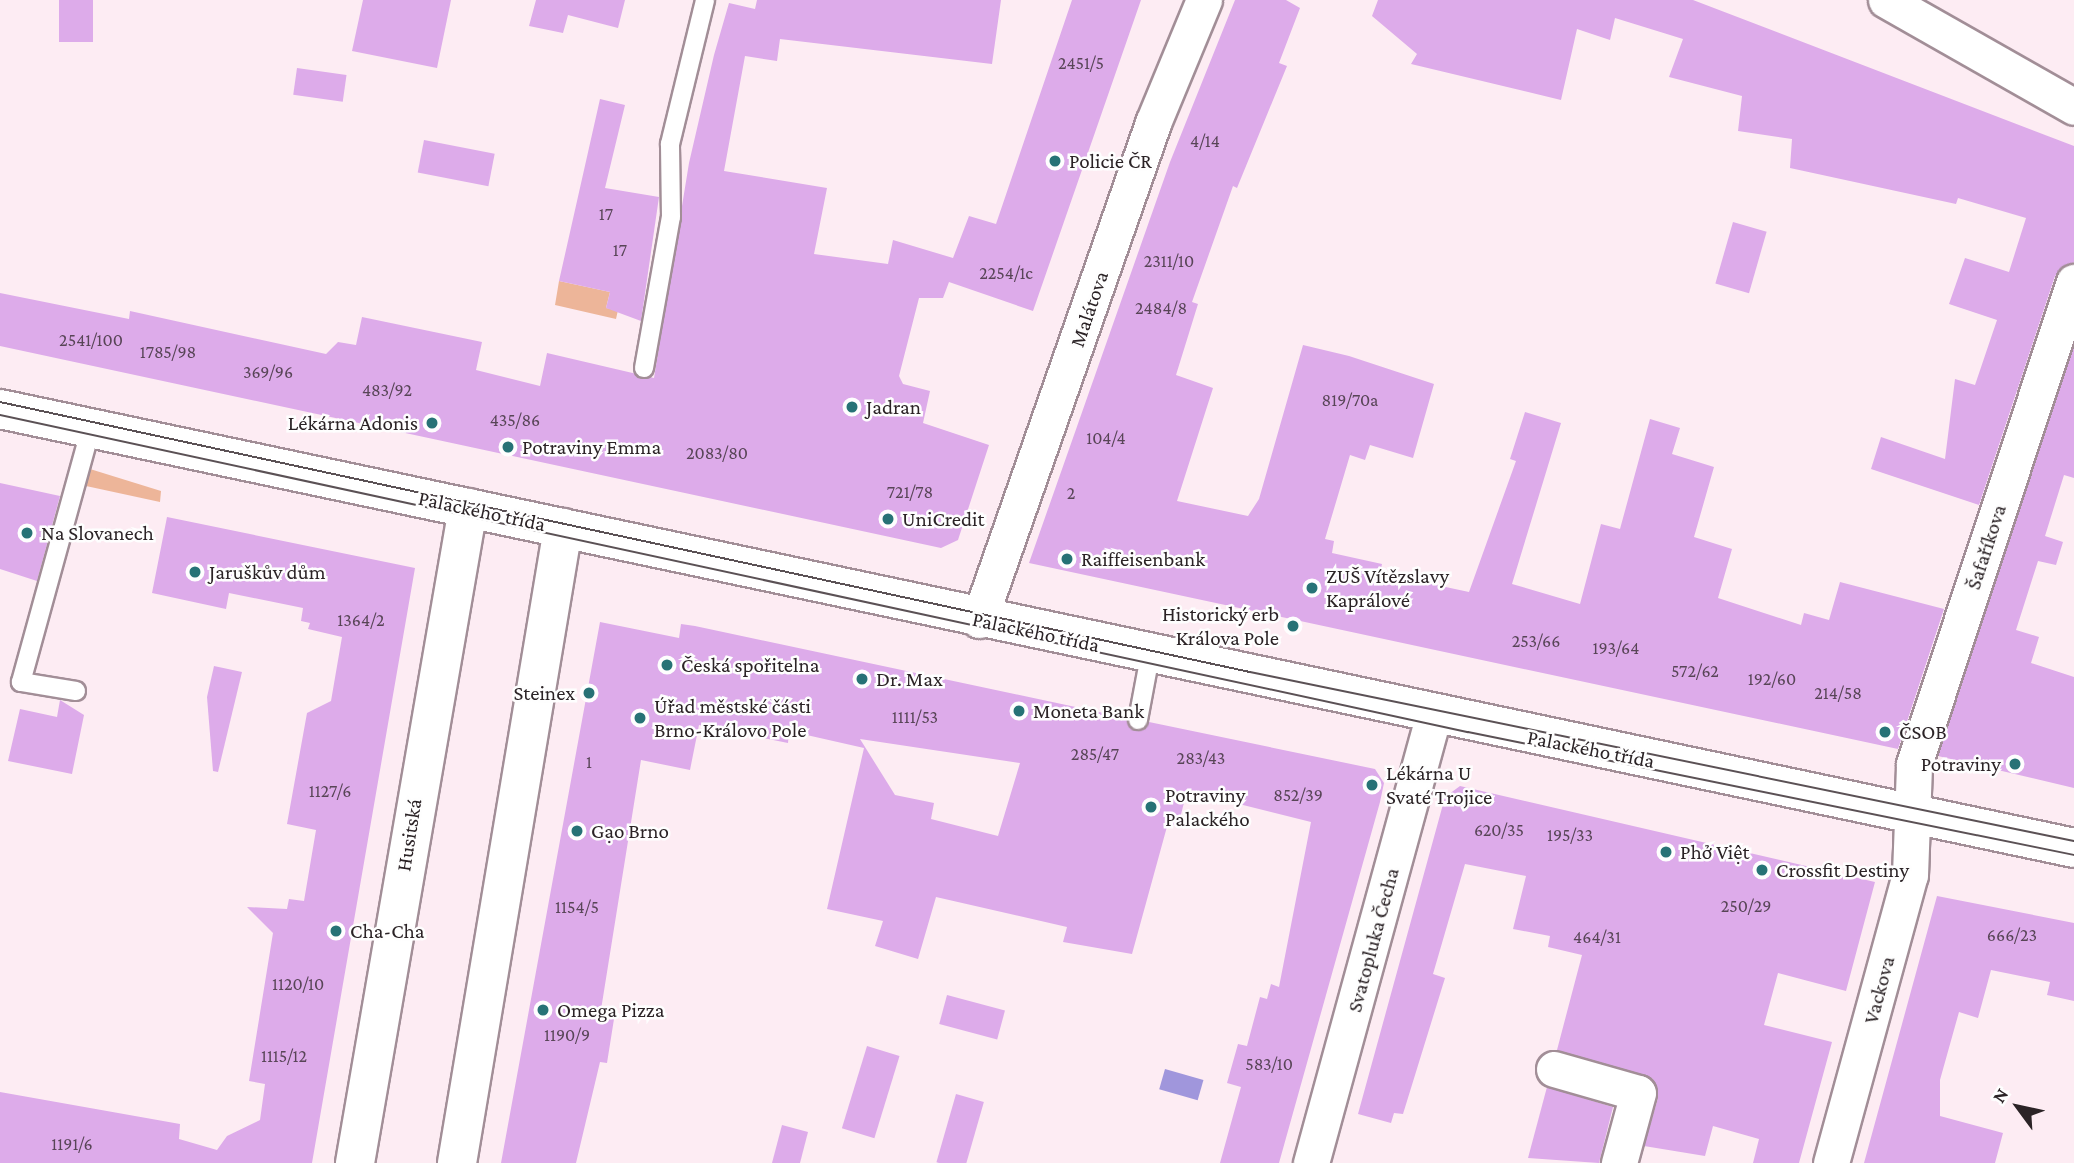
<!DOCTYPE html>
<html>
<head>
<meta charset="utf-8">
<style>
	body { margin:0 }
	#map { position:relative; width:2074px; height:1163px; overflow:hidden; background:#fdecf3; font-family:"Crimson Pro",serif }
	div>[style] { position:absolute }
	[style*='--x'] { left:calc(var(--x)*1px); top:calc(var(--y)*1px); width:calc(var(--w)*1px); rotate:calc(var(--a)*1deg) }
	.green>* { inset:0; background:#edb599 }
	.water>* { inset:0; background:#a096dc; transform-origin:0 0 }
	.building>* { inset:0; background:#ddabea; transform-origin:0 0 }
	.roads { filter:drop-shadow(2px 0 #a28e97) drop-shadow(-2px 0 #a28e97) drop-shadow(0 2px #a28e97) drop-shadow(0 -2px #a28e97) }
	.service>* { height:18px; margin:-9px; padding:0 9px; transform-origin:9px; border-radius:9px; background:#fff }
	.minor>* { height:35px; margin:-17.5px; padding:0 17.5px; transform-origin:17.5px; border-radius:17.5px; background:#fff }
	.tertiary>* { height:38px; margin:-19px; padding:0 19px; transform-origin:19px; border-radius:19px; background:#fff }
	.tram>* { height:2px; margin:-1px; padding:0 1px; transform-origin:1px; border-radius:1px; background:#5b5155 }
	.dots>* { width:19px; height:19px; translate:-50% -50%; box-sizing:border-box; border:4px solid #fefefe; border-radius:50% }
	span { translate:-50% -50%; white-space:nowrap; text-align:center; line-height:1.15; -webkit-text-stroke:5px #fefefe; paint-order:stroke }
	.number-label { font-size:18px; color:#584557 }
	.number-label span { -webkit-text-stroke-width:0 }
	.poi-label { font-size:21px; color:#2b2326 }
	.left { translate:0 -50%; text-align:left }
	.right { translate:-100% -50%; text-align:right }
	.street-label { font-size:21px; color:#2b2326 }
	.north { position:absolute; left:1983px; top:1072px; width:70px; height:70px; -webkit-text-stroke:5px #fefefe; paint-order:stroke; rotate:303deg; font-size:19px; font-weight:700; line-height:28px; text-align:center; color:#2b2326 }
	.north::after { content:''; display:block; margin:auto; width:24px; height:32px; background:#2b2326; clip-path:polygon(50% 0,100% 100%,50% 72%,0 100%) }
</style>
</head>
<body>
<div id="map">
	<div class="green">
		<i style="clip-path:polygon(559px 281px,610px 292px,606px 308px,618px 310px,616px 319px,555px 305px)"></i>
		<i style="clip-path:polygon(90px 469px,161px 491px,160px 502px,86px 486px)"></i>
	</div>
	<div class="water">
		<i style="left:1165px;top:1069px;width:40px;height:21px;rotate:16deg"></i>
	</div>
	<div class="building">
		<i style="left:59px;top:0;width:34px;height:42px"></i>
		<i style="clip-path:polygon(363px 0,451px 0,437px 68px,352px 51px)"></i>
		<i style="clip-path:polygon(536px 0,625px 0,618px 28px,568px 15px,563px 33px,529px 26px)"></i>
		<i style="clip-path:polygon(757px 0,1001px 0,992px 64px,780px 39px,777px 61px,745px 56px,724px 171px,827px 188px,814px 254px,888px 264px,893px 240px,953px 258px,969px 216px,996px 224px,1072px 0,1141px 0,1033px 311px,949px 282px,943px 298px,919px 298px,899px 376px,903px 384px,930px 391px,923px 423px,989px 445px,958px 540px,941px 548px,0 346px,0 293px,129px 319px,130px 311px,326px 354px,338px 342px,356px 345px,362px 317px,482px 342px,476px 370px,540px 386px,547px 353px,654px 378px,689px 163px,714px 55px,729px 3px,755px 9px)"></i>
		<i style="clip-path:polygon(1235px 0,1286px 0,1300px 8px,1279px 63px,1287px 66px,1237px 188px,1233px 186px,1192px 302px,1198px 304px,1176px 375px,1213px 388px,1177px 501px,1248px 516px,1259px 499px,1303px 345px,1349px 356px,1434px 384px,1413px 458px,1370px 445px,1365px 460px,1350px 455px,1325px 539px,1334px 541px,1332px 553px,1382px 564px,1380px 573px,1469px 592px,1516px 461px,1510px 459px,1525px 412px,1561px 423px,1512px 584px,1580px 604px,1601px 524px,1620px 529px,1650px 419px,1680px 428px,1672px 454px,1714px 467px,1694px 537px,1732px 549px,1718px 598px,1801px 625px,1804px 613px,1829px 620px,1840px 582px,1944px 609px,1898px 749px,1029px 563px,1170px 162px)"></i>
		<i style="clip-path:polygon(1378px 0,1693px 0,2074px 146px,2074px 262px,2055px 276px,1979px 505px,1871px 469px,1881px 437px,1945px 459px,1955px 379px,1975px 385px,1997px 320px,1949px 304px,1965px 258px,2009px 272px,2026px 218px,1958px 198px,1956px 204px,1790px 168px,1792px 139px,1738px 131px,1742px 96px,1669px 77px,1683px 39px,1615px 18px,1610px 40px,1577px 29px,1561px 100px,1411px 64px,1417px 54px,1372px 16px)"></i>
		<i style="left:297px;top:68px;width:50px;height:27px;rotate:8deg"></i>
		<i style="clip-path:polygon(600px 99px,625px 105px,605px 188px,659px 197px,641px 321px,606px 308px,610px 292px,559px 281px)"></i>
		<i style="left:424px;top:140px;width:72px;height:33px;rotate:11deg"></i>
		<i style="left:1733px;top:222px;width:35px;height:64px;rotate:16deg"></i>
		<i style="clip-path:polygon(2074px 346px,2074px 478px,2064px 475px,2045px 536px,2063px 542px,2056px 565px,2038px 561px,2016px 630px,2039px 637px,2031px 663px,2074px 677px,2074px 788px,1938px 756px)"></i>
		<i style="clip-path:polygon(0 483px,60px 496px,37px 581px,0 569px)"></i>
		<i style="clip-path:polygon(167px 517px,415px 568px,312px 1163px,0 1163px,0 1092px,180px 1124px,179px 1139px,217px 1150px,227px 1136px,260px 1120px,265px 1084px,249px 1081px,273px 933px,247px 907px,287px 909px,289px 899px,304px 901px,316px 830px,287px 824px,307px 713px,331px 701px,342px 637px,308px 629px,310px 623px,301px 621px,303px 608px,229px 593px,226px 609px,152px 593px)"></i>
		<i style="clip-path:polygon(evenodd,600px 622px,679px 638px,681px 624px,695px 626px,1127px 718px,1135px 731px,1149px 722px,1375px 769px,1384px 783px,1380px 802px,1279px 1163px,1220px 1163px,1241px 1087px,1227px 1083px,1238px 1044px,1247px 1046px,1260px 997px,1267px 999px,1271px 984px,1279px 987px,1311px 822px,1187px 791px,1178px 826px,1168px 823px,1132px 954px,1063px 942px,1067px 927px,936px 897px,918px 959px,875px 946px,883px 921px,827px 909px,864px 748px,789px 731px,788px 743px,699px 725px,690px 770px,641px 760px,600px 1016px,614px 1019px,607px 1063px,600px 1062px,576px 1163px,501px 1163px,600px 622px,860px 739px,1020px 763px,998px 836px,931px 819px,934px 803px,895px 795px,860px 739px)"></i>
		<i style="clip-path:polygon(214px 666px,242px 672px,218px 772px,213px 771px,207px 697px)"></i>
		<i style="clip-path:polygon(60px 700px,84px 715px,72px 774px,8px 761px,20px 709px,57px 717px)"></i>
		<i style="clip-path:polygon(1460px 786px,1875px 882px,1846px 991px,1778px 973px,1764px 1025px,1832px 1042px,1799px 1163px,1753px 1163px,1759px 1139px,1713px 1126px,1705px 1156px,1644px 1146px,1658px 1098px,1653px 1079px,1557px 1050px,1582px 955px,1548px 947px,1550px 936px,1513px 929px,1526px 876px,1465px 864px,1433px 974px,1445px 978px,1403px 1114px,1394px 1113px,1391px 1123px,1358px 1114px,1445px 797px)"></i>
		<i style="clip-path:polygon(1937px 896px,2074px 923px,2074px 1001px,2047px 995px,2050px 982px,1991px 970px,1978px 1018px,1959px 1012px,1940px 1080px,1940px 1116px,2003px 1133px,1995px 1163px,1864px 1163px)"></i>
		<i style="left:947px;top:995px;width:60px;height:30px;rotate:15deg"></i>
		<i style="left:867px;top:1046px;width:34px;height:86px;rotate:17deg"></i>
		<i style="clip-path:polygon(1547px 1087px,1613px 1107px,1599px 1163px,1528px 1158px)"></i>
		<i style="left:956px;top:1094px;width:29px;height:71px;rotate:16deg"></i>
		<i style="clip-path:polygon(782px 1125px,808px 1132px,800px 1163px,772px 1163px)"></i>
	</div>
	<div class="roads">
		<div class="service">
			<i style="--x:644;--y:368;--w:153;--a:-79.9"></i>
			<i style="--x:671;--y:217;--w:73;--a:-90.8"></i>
			<i style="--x:670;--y:144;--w:148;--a:-76.3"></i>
			<i style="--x:76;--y:691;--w:56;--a:-170.7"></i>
			<i style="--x:21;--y:682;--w:263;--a:-74.6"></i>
			<i style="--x:1138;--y:720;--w:65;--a:-79.4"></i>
		</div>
		<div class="minor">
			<i style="--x:1886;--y:0;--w:216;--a:29.6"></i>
			<i style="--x:979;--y:620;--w:527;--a:-70.7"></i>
			<i style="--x:1153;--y:123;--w:133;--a:-67.5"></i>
			<i style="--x:1554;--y:1069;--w:87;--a:15.9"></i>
			<i style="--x:1638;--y:1093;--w:73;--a:105.2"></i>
			<i style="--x:1311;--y:1163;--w:463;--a:-74.7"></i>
			<i style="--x:1831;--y:1163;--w:299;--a:-74.7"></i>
			<i style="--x:1910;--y:875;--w:111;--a:-87.9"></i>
			<i style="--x:1914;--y:764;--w:508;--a:-71.64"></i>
		</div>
		<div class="tertiary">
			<i style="--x:0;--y:409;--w:2120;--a:11.95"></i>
			<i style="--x:355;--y:1163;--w:665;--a:-80.21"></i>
			<i style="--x:457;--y:1163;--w:644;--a:-80.52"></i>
		</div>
	</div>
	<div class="tram">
		<i style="--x:0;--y:402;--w:1279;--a:12.19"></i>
		<i style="--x:1250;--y:672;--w:841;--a:11.59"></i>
		<i style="--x:0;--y:415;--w:1502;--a:12.19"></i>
		<i style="--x:1468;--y:732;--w:618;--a:11.47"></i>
	</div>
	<div class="dots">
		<i style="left:1055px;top:161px;background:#277276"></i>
		<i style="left:852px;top:407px;background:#277276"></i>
		<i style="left:432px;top:423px;background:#277276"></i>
		<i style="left:508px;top:447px;background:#277276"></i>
		<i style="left:888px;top:519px;background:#277276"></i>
		<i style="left:27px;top:533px;background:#277276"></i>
		<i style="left:1067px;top:559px;background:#277276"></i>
		<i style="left:195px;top:572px;background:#277276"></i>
		<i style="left:1312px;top:588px;background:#277276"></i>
		<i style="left:1293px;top:626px;background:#277276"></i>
		<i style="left:667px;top:665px;background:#277276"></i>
		<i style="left:862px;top:679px;background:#277276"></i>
		<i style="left:589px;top:693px;background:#277276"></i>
		<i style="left:1019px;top:711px;background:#277276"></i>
		<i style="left:640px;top:718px;background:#277276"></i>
		<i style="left:1885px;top:732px;background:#277276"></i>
		<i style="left:2015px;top:764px;background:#277276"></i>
		<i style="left:1372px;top:785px;background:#277276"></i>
		<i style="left:1151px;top:807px;background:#277276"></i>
		<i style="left:577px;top:831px;background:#277276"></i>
		<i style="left:1666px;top:852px;background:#277276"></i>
		<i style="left:1762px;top:870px;background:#277276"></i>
		<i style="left:336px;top:931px;background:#277276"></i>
		<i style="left:543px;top:1010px;background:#277276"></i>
	</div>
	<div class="number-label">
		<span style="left:1081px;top:63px">2451/5</span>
		<span style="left:1205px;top:141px">4/14</span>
		<span style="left:606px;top:214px">17</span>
		<span style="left:620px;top:250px">17</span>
		<span style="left:1169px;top:261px">2311/10</span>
		<span style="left:1006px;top:273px">2254/1c</span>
		<span style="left:1161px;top:308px">2484/8</span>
		<span style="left:91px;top:340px">2541/100</span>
		<span style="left:168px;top:352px">1785/98</span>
		<span style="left:268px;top:372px">369/96</span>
		<span style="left:387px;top:390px">483/92</span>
		<span style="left:1350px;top:400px">819/70a</span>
		<span style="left:515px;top:420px">435/86</span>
		<span style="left:1106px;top:438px">104/4</span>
		<span style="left:717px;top:453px">2083/80</span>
		<span style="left:910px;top:492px">721/78</span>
		<span style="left:1071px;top:493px">2</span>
		<span style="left:361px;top:620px">1364/2</span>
		<span style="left:1536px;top:641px">253/66</span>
		<span style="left:1616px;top:648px">193/64</span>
		<span style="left:1695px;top:671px">572/62</span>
		<span style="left:1772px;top:679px">192/60</span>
		<span style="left:1838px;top:693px">214/58</span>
		<span style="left:915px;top:717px">1111/53</span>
		<span style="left:1095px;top:754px">285/47</span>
		<span style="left:1201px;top:758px">283/43</span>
		<span style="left:589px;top:762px">1</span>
		<span style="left:330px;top:791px">1127/6</span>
		<span style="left:1298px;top:795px">852/39</span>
		<span style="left:1499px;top:830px">620/35</span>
		<span style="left:1570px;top:835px">195/33</span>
		<span style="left:1746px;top:906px">250/29</span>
		<span style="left:577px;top:907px">1154/5</span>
		<span style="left:2012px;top:935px">666/23</span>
		<span style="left:1597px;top:937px">464/31</span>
		<span style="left:298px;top:984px">1120/10</span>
		<span style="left:567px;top:1035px">1190/9</span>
		<span style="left:284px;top:1056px">1115/12</span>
		<span style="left:1269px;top:1064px">583/10</span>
		<span style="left:72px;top:1144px">1191/6</span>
	</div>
	<div class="poi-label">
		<span class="left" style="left:1069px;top:161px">Policie ČR</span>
		<span class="left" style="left:866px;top:407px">Jadran</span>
		<span class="right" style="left:418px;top:423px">Lékárna Adonis</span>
		<span class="left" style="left:522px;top:447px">Potraviny Emma</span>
		<span class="left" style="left:902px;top:519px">UniCredit</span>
		<span class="left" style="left:41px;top:533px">Na Slovanech</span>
		<span class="left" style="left:1081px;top:559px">Raiffeisenbank</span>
		<span class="left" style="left:209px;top:572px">Jaruškův dům</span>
		<span class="left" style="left:1326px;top:588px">ZUŠ Vítězslavy<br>Kaprálové</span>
		<span class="right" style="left:1279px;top:626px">Historický erb<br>Králova Pole</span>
		<span class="left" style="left:681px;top:665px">Česká spořitelna</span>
		<span class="left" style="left:876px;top:679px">Dr. Max</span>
		<span class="right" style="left:575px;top:693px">Steinex</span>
		<span class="left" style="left:654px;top:718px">Úřad městské části<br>Brno-Královo Pole</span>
		<span class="left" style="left:1033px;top:711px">Moneta Bank</span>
		<span class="left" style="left:1899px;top:732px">ČSOB</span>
		<span class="right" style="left:2001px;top:764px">Potraviny</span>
		<span class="left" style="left:1386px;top:785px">Lékárna U<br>Svaté Trojice</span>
		<span class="left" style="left:1165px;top:807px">Potraviny<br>Palackého</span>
		<span class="left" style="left:591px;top:831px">Gạo Brno</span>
		<span class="left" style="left:1680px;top:852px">Phở Việt</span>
		<span class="left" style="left:1776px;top:870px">Crossfit Destiny</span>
		<span class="left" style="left:350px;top:931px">Cha-Cha</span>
		<span class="left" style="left:557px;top:1010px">Omega Pizza</span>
	</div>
	<div class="street-label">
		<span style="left:1089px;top:309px;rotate:-71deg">Malátova</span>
		<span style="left:482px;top:511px;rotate:12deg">Palackého třída</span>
		<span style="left:1986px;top:547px;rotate:-72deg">Šafaříkova</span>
		<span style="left:1036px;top:632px;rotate:12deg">Palackého třída</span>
		<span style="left:1591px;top:749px;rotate:11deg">Palackého třída</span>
		<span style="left:409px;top:835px;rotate:-81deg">Husitská</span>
		<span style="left:1373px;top:940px;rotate:-75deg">Svatopluka Čecha</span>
		<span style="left:1879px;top:990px;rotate:-75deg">Vackova</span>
	</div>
	<div class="north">N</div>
</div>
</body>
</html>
